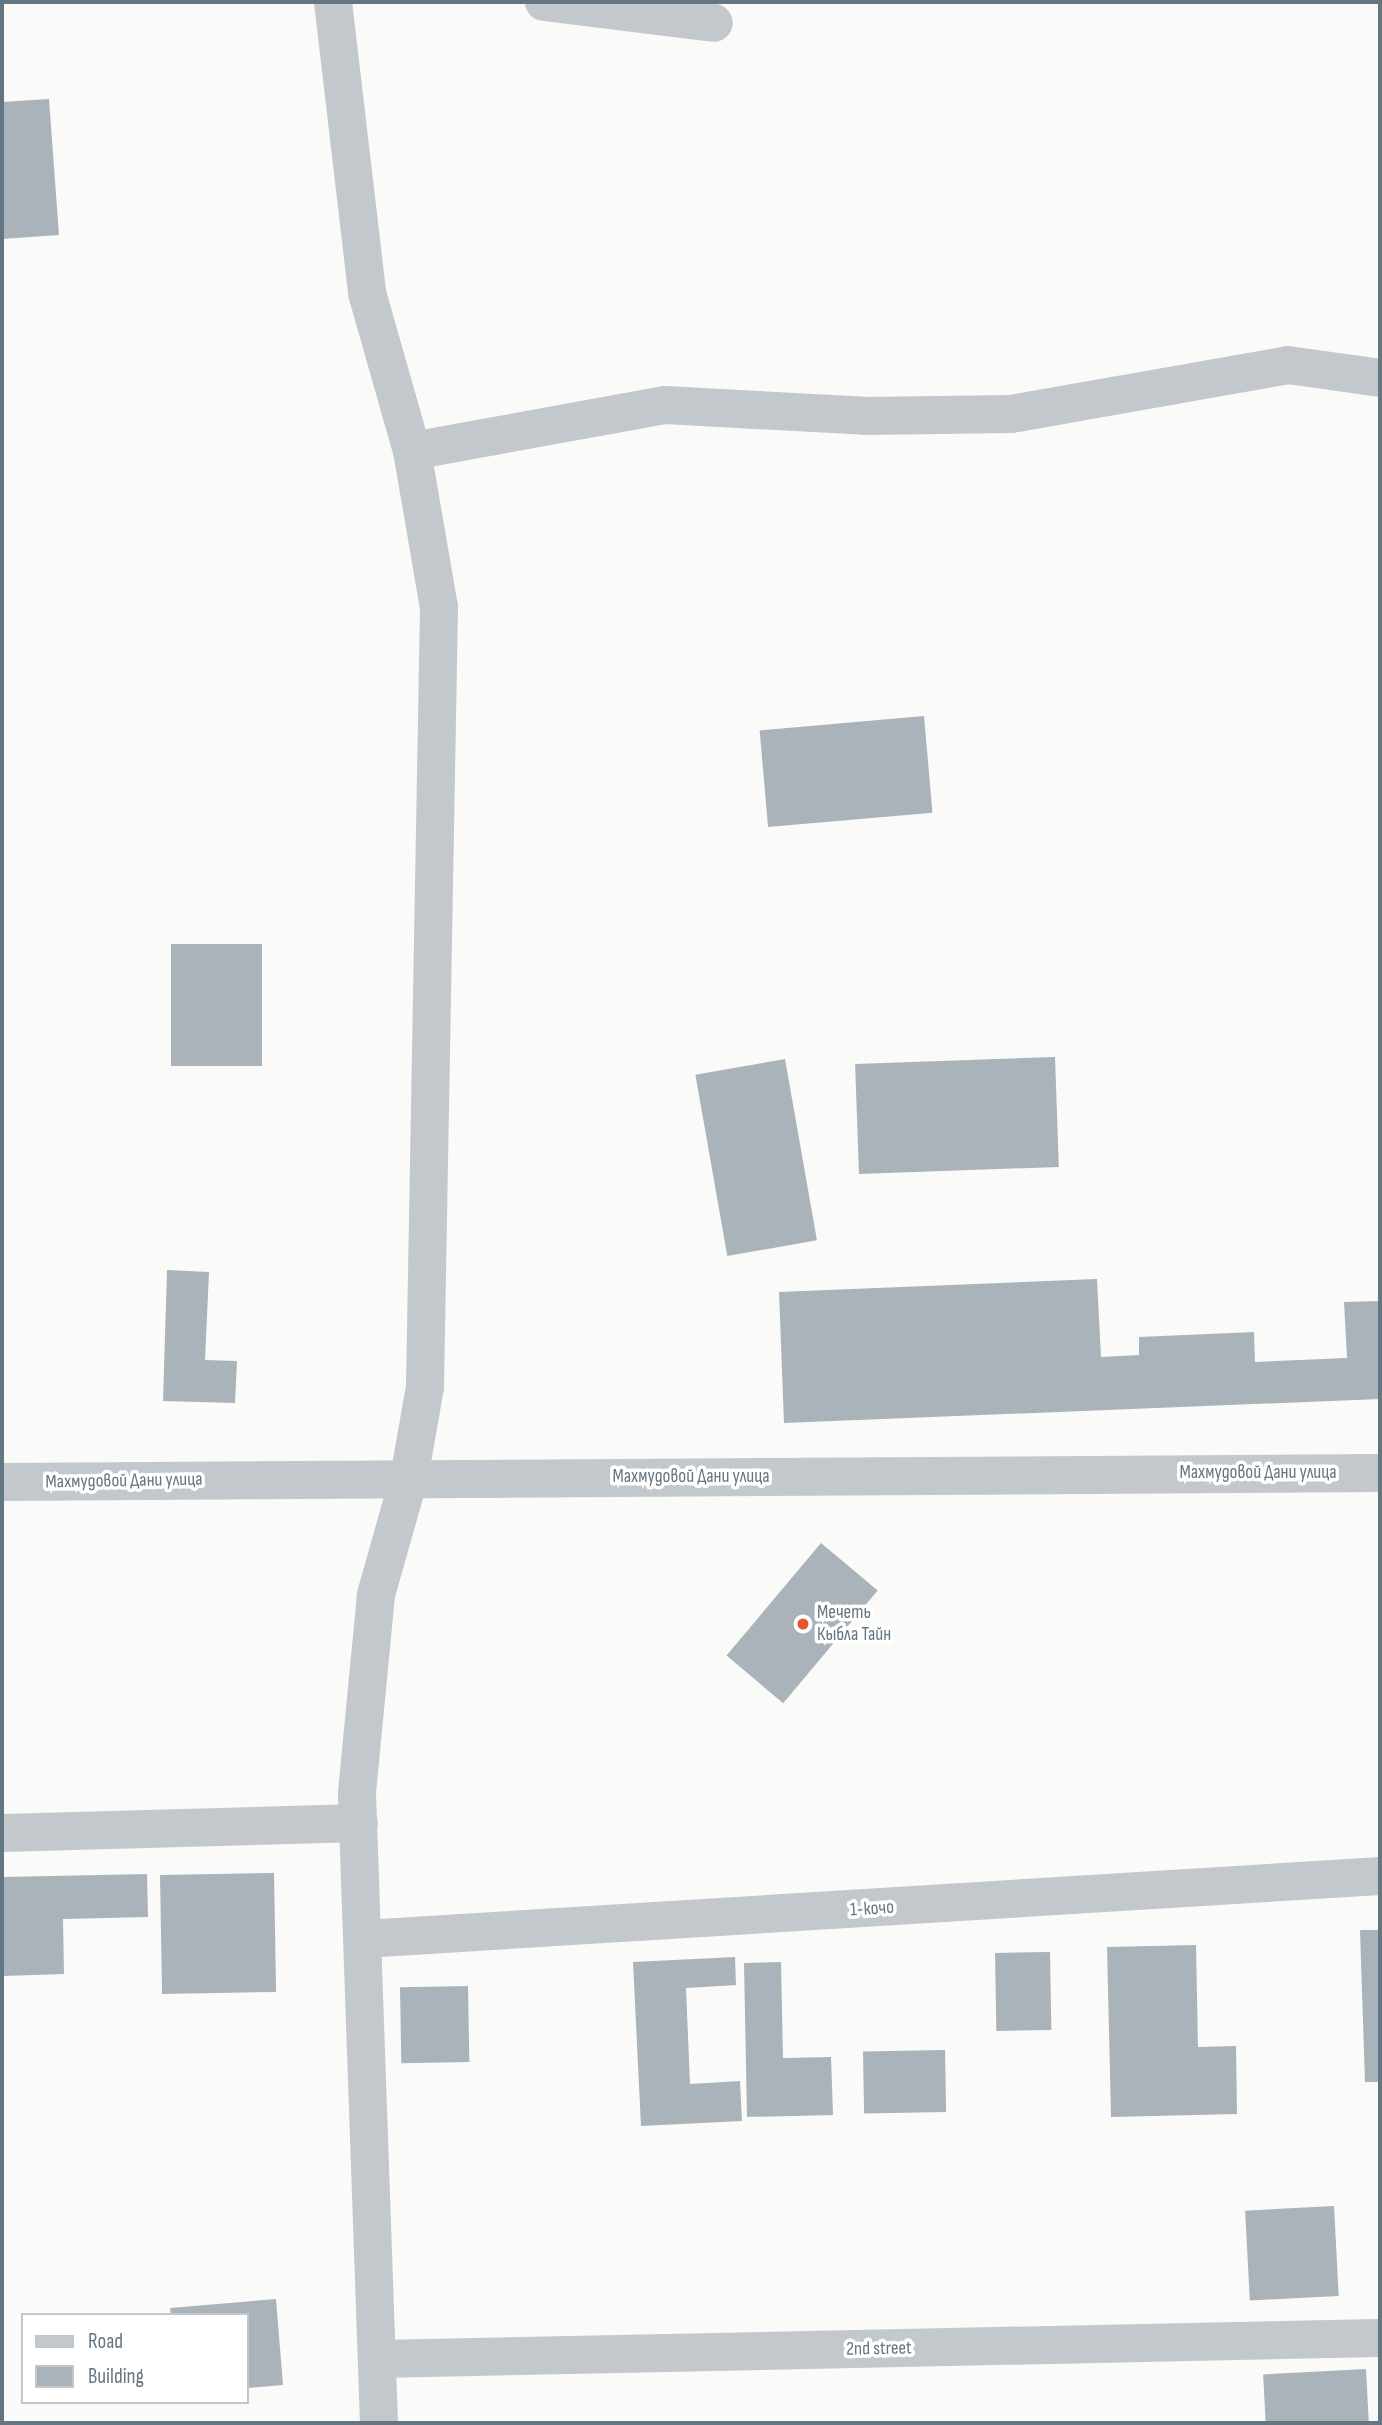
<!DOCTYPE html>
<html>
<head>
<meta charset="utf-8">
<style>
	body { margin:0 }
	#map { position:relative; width:1382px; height:2425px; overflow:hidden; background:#fafaf8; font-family:"Sofia Sans Condensed",sans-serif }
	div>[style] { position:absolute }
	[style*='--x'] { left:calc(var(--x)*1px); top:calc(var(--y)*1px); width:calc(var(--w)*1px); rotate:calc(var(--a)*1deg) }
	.building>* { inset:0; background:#aab3b9; transform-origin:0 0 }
	.minor>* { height:38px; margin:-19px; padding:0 19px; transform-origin:19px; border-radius:19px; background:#c3c8cc }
	.dots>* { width:19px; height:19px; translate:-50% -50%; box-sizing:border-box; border:4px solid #fff; border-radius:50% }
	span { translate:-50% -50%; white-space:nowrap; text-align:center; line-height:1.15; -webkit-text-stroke:7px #fff; paint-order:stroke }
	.street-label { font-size:19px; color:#657683 }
	.poi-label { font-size:19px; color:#657683 }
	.left { translate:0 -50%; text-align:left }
	.frame { position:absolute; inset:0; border:4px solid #657683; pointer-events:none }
	.legend { position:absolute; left:21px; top:2313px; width:228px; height:91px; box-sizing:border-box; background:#fff; border:2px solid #c1c8cd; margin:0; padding:9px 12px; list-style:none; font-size:21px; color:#657683 }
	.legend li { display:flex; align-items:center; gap:14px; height:35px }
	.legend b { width:35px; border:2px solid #c1c8cd }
</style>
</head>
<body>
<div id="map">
	<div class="building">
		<i style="clip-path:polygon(49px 99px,59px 235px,2px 239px,2px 102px)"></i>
		<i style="left:924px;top:716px;width:97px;height:165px;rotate:85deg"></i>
		<i style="left:171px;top:944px;width:91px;height:122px"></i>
		<i style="left:1055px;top:1057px;width:110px;height:200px;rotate:88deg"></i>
		<i style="left:785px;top:1059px;width:184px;height:91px;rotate:80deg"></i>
		<i style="clip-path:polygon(167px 1270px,209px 1272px,205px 1360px,237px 1361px,235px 1403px,163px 1401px)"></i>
		<i style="clip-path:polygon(1097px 1279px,1101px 1357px,1139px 1355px,1139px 1337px,1254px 1332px,1255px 1362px,1347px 1358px,1344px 1302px,1380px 1301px,1380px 1399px,784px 1423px,779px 1292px)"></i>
		<i style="left:821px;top:1543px;width:74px;height:147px;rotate:40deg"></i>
		<i style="left:274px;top:1873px;width:119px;height:114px;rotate:89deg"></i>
		<i style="clip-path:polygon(147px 1874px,148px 1917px,63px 1919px,64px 1974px,2px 1976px,2px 1877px)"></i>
		<i style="clip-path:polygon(1360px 1930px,1380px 1930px,1380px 2082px,1365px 2082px)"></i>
		<i style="clip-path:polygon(1196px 1945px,1198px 2047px,1236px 2046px,1237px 2114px,1111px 2117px,1107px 1947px)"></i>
		<i style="left:1050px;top:1952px;width:78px;height:55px;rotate:89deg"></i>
		<i style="clip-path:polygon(735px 1957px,736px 1985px,686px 1988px,690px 2084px,740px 2081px,742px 2121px,641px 2126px,633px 1962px)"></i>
		<i style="clip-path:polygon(781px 1962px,783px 2058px,831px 2057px,833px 2115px,747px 2117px,744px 1963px)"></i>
		<i style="left:468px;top:1986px;width:76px;height:68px;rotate:89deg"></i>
		<i style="left:945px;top:2050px;width:62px;height:82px;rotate:89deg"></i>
		<i style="left:1334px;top:2206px;width:90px;height:89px;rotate:87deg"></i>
		<i style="clip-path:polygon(276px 2299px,283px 2385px,247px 2388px,247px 2315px,171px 2315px,170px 2308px)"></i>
		<i style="left:1366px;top:2369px;width:54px;height:103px;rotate:87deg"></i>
	</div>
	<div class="minor">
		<i style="--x:333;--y:2;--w:293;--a:83.3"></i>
		<i style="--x:367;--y:293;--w:164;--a:74.1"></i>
		<i style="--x:412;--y:451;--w:158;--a:80.2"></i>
		<i style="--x:439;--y:607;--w:780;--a:91.03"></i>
		<i style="--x:425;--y:1387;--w:92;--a:100"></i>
		<i style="--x:409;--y:1478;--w:122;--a:105.8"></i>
		<i style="--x:376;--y:1595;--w:200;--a:95.5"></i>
		<i style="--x:357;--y:1794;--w:629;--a:88"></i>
		<i style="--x:544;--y:2;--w:171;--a:7"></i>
		<i style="--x:412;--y:451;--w:257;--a:-10.3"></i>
		<i style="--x:665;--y:405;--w:200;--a:3.1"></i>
		<i style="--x:865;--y:416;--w:146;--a:-0.8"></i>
		<i style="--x:1011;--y:414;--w:281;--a:-10"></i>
		<i style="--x:1288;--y:365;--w:93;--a:8"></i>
		<i style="--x:2;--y:1482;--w:1378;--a:-0.37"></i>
		<i style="--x:2;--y:1833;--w:357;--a:-1.6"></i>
		<i style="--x:364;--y:1939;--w:1018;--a:-3.55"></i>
		<i style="--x:378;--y:2359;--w:1002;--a:-1.2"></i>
	</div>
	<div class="dots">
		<i style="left:803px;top:1624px;background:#e4572e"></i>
	</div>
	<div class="street-label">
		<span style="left:1258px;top:1473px">Махмудовой Дани улица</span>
		<span style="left:691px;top:1477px">Махмудовой Дани улица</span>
		<span style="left:124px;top:1481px;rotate:-1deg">Махмудовой Дани улица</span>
		<span style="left:872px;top:1909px;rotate:-4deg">1-кочо</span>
		<span style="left:879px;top:2349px;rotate:-1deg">2nd street</span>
	</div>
	<div class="poi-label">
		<span class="left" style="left:817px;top:1624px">Мечеть<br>Кыбла Тайн</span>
	</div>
	<div class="frame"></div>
	<ul class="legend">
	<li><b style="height:9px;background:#c3c8cc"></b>Road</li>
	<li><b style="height:19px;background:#aab3b9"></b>Building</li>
	</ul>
</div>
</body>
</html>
